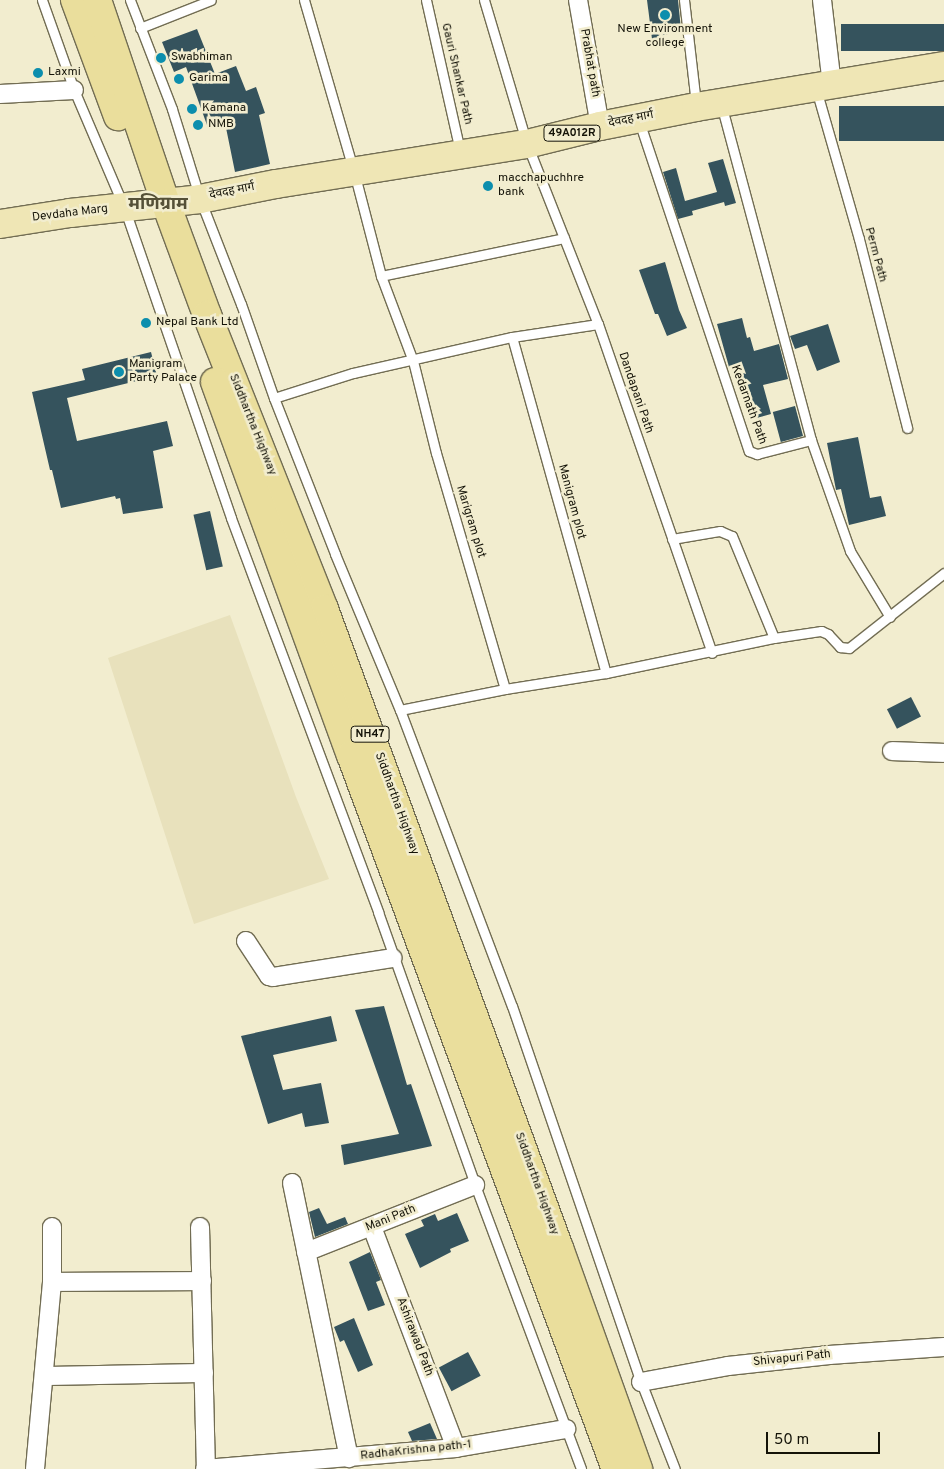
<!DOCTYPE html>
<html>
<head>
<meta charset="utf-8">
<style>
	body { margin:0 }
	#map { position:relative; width:944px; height:1469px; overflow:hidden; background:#f2edcf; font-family:Overpass,"Noto Sans Devanagari",sans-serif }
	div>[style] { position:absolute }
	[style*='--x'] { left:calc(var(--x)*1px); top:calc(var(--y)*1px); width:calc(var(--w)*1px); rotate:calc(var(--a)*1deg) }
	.built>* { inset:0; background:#e8e1bc }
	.building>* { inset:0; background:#35535d; transform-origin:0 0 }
	.roads { filter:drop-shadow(1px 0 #726d53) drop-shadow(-1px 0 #726d53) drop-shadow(0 1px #726d53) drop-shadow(0 -1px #726d53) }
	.service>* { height:9px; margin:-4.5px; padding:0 4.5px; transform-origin:4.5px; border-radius:4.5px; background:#fff }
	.minor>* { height:18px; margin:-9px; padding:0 9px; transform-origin:9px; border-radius:9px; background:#fff }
	.primary>* { height:28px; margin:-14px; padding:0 14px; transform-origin:14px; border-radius:14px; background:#efe6b5 }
	.trunk>* { height:28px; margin:-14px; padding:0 14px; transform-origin:14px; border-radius:14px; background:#eade9c }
	.dots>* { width:14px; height:14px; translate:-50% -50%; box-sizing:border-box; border:2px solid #f2edcf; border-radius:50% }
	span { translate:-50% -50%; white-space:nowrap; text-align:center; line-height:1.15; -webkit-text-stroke:5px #f2edcf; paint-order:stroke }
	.shield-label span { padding:1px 4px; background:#f2edcf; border:1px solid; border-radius:4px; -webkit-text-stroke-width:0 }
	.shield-label { font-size:11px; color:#141308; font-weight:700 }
	.poi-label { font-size:12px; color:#141308 }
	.left { translate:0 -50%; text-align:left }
	.street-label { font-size:12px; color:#141308 }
	.district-label { font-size:18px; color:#555037; font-weight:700 }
	.scale { position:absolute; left:766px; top:1432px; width:114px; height:22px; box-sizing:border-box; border:2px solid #141308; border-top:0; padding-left:6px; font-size:15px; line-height:18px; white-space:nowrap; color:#141308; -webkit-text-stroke:4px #f2edcf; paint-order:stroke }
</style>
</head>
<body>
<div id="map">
	<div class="built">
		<i style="clip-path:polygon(230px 615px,296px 797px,329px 879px,194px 924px,108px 658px)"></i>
	</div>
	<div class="building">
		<i style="clip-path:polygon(647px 0,678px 0,681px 30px,652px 39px)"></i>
		<i style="left:944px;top:24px;width:27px;height:103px;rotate:90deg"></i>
		<i style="clip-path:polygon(197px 29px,215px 74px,236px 66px,246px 91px,256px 87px,265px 113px,259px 115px,270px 164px,235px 172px,224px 118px,207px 125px,186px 67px,174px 72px,162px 42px)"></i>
		<i style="left:944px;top:106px;width:35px;height:105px;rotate:90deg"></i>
		<i style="clip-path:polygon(723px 159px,736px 203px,725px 206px,724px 202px,692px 211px,693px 215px,678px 219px,663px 172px,676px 168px,685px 201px,717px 192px,708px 163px)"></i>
		<i style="clip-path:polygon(665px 262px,679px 310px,687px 328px,667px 336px,658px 314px,655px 314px,639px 270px)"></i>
		<i style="clip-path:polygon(742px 318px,747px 338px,750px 337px,754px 351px,779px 344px,788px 379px,763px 385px,771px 414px,749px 420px,735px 366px,729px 367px,717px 324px)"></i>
		<i style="clip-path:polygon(828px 324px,840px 362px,817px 371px,807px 345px,795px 349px,790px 336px)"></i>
		<i style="clip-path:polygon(151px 352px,157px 376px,67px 398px,77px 441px,167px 421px,173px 446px,153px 451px,163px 508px,123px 514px,120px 498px,116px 499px,115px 496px,61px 508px,52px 470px,50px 470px,32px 392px,85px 380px,82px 369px)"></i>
		<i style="left:795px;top:406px;width:31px;height:23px;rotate:75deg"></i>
		<i style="clip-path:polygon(858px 437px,870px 498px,881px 496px,886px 516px,849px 525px,841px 489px,836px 490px,827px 443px)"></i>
		<i style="left:210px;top:511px;width:57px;height:17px;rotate:77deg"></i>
		<i style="left:911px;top:697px;width:22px;height:27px;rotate:63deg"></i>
		<i style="clip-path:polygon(384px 1006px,407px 1085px,411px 1084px,432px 1146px,344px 1165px,341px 1145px,399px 1134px,355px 1010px)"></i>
		<i style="clip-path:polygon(331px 1016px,337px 1041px,273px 1055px,283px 1090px,321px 1083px,329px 1123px,305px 1127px,302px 1113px,268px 1124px,241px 1036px)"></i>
		<i style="clip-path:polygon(319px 1208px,327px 1224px,345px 1217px,348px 1224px,315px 1237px,309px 1212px)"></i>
		<i style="clip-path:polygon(457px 1213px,469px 1241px,450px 1249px,451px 1252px,420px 1268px,405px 1234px,424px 1226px,421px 1220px,435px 1214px,438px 1221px)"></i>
		<i style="clip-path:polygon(370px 1252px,381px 1280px,376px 1282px,385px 1305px,368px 1311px,349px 1262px)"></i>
		<i style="clip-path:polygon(354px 1318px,373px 1365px,358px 1372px,344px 1340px,340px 1342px,334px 1327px)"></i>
		<i style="left:468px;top:1352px;width:27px;height:33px;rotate:62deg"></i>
		<i style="clip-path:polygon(430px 1423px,437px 1439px,412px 1441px,408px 1432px)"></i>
	</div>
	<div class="roads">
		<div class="service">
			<i style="--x:42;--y:0;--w:96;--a:70.4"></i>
			<i style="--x:74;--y:90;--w:127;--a:66.9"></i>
			<i style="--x:124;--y:207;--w:329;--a:71"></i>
			<i style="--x:231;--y:518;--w:421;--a:69.5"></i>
			<i style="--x:378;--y:912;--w:290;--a:70.4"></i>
			<i style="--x:475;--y:1185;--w:303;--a:69.5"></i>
			<i style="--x:130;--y:0;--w:117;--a:68.9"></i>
			<i style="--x:172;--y:109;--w:94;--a:72.7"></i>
			<i style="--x:200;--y:199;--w:113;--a:68.7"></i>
			<i style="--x:241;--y:304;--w:100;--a:70.7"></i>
			<i style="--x:274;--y:398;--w:168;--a:68.6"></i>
			<i style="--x:335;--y:554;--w:169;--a:67.4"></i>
			<i style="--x:400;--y:710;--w:316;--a:69.3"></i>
			<i style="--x:512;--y:1006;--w:398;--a:71.1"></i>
			<i style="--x:641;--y:1382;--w:93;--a:68.7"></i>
			<i style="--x:304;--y:0;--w:179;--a:73.8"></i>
			<i style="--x:354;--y:172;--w:107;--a:75.4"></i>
			<i style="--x:381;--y:276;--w:91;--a:69.4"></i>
			<i style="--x:413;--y:361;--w:95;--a:76"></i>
			<i style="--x:436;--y:453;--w:246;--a:73.7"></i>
			<i style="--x:426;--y:0;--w:155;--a:77.3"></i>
			<i style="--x:484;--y:0;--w:150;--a:73.4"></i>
			<i style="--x:527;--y:144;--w:193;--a:68.5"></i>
			<i style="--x:598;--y:324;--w:348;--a:70.9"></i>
			<i style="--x:684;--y:0;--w:105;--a:83.4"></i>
			<i style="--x:140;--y:28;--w:76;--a:-21.5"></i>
			<i style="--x:816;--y:89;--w:156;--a:74"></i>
			<i style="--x:859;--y:239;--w:195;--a:75.7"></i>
			<i style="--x:721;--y:104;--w:348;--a:75"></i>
			<i style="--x:811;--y:440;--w:118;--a:70.6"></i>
			<i style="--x:850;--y:551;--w:77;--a:58.8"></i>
			<i style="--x:639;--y:121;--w:348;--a:71.6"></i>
			<i style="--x:749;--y:451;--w:9;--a:21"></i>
			<i style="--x:757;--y:454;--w:56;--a:-14.5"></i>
			<i style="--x:381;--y:276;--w:187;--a:-11.7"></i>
			<i style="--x:512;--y:337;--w:349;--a:74.4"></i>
			<i style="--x:274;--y:398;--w:83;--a:-17.6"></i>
			<i style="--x:353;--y:373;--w:163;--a:-12.8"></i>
			<i style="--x:512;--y:337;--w:87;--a:-8.6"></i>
			<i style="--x:672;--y:539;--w:49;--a:-9.5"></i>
			<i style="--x:720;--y:531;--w:13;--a:23"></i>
			<i style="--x:732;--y:536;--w:110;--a:67.6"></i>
			<i style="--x:400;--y:710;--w:107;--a:-11.3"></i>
			<i style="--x:505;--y:689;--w:102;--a:-9"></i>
			<i style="--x:606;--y:673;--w:172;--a:-11.8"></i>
			<i style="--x:774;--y:638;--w:48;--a:-8.5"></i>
			<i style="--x:821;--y:631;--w:8;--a:23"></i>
			<i style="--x:828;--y:634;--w:18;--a:47"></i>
			<i style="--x:840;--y:647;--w:9;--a:6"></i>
			<i style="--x:849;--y:648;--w:121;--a:-38.3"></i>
		</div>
		<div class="minor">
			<i style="--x:578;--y:0;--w:128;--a:80.1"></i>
			<i style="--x:822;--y:0;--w:86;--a:83.3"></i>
			<i style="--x:0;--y:94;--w:74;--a:-3.1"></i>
			<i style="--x:892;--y:751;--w:52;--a:2.2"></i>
			<i style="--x:246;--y:941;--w:42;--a:56.7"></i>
			<i style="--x:269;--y:976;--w:4;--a:14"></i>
			<i style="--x:273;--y:977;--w:121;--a:-9"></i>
			<i style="--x:292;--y:1183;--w:281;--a:78.3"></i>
			<i style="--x:200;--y:1227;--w:242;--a:88.6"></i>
			<i style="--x:372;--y:1227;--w:236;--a:69.2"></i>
			<i style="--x:306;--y:1252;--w:182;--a:-21.6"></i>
			<i style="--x:52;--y:1282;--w:150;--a:-0.4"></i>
			<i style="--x:44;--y:1376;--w:160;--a:-1.1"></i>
			<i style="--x:641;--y:1382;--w:88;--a:-10.4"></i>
			<i style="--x:728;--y:1366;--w:102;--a:-6.2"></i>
			<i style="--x:829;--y:1355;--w:115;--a:-4"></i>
			<i style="--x:35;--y:1469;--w:188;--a:-84.8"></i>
			<i style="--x:52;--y:1282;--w:55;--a:-90"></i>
			<i style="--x:205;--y:1469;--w:252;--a:-4.8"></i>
			<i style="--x:456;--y:1448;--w:112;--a:-9.8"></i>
		</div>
		<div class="primary">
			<i style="--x:0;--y:224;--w:71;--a:-8.9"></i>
			<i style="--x:70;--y:213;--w:131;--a:-6.1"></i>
			<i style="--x:200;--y:199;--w:77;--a:-11.2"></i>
			<i style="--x:276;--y:184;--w:254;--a:-9.1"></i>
			<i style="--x:527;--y:144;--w:75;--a:-13.9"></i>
			<i style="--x:600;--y:126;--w:98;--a:-11.2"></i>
			<i style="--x:696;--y:107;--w:251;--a:-9.4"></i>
		</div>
		<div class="trunk">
			<i style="--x:75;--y:0;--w:124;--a:69.7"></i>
			<i style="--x:97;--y:0;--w:215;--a:71.3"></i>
			<i style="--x:166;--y:204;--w:118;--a:69.7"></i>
			<i style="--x:207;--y:315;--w:316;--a:68.3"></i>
			<i style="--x:324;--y:609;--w:681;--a:69.81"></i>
			<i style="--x:559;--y:1248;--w:235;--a:70.3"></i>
			<i style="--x:215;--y:382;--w:397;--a:70"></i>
			<i style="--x:351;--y:755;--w:762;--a:69.64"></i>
		</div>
	</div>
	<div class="dots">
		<i style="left:665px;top:15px;background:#0c8ead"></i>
		<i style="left:161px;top:58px;background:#0c8ead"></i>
		<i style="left:38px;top:73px;background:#0c8ead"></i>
		<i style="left:179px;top:79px;background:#0c8ead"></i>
		<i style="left:192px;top:109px;background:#0c8ead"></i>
		<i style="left:198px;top:125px;background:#0c8ead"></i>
		<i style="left:488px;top:186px;background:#0c8ead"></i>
		<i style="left:146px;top:323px;background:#0c8ead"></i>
		<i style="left:119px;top:372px;background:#0c8ead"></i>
	</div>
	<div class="shield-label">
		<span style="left:572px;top:133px">49A012R</span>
		<span style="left:370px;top:734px">NH47</span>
	</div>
	<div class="poi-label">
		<span style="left:665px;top:37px">New Environment<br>college</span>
		<span class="left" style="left:171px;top:58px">Swabhiman</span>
		<span class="left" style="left:48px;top:73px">Laxmi</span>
		<span class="left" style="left:189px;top:79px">Garima</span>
		<span class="left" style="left:202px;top:109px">Kamana</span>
		<span class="left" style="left:208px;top:125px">NMB</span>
		<span class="left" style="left:498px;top:186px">macchapuchhre<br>bank</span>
		<span class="left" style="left:156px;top:323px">Nepal Bank Ltd</span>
		<span class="left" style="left:129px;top:372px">Manigram<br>Party Palace</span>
	</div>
	<div class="street-label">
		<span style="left:589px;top:63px;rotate:80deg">Prabhat path</span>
		<span style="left:456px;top:74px;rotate:77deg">Gauri Shankar Path</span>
		<span style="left:631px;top:120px;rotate:-11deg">देवदह मार्ग</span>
		<span style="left:232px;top:192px;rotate:-11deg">देवदह मार्ग</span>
		<span style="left:70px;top:214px;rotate:-7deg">Devdaha Marg</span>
		<span style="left:875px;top:255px;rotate:75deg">Perm Path</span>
		<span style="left:635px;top:393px;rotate:71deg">Dandapani Path</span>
		<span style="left:748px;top:405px;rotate:70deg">Kedarnath Path</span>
		<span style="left:252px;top:425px;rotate:68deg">Siddhartha Highway</span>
		<span style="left:571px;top:502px;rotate:75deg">Manigram plot</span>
		<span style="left:470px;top:522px;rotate:73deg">Marigram plot</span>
		<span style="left:396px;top:804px;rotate:70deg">Siddhartha Highway</span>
		<span style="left:536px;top:1184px;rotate:70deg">Siddhartha Highway</span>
		<span style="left:391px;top:1219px;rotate:-22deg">Mani Path</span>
		<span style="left:414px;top:1337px;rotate:69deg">Ashirawad Path</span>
		<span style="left:792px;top:1359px;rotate:-6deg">Shivapuri Path</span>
		<span style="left:416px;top:1451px;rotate:-6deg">RadhaKrishna path-1</span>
	</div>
	<div class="district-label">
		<span style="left:158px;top:205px">मणिग्राम</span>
	</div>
	<div class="scale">50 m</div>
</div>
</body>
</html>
